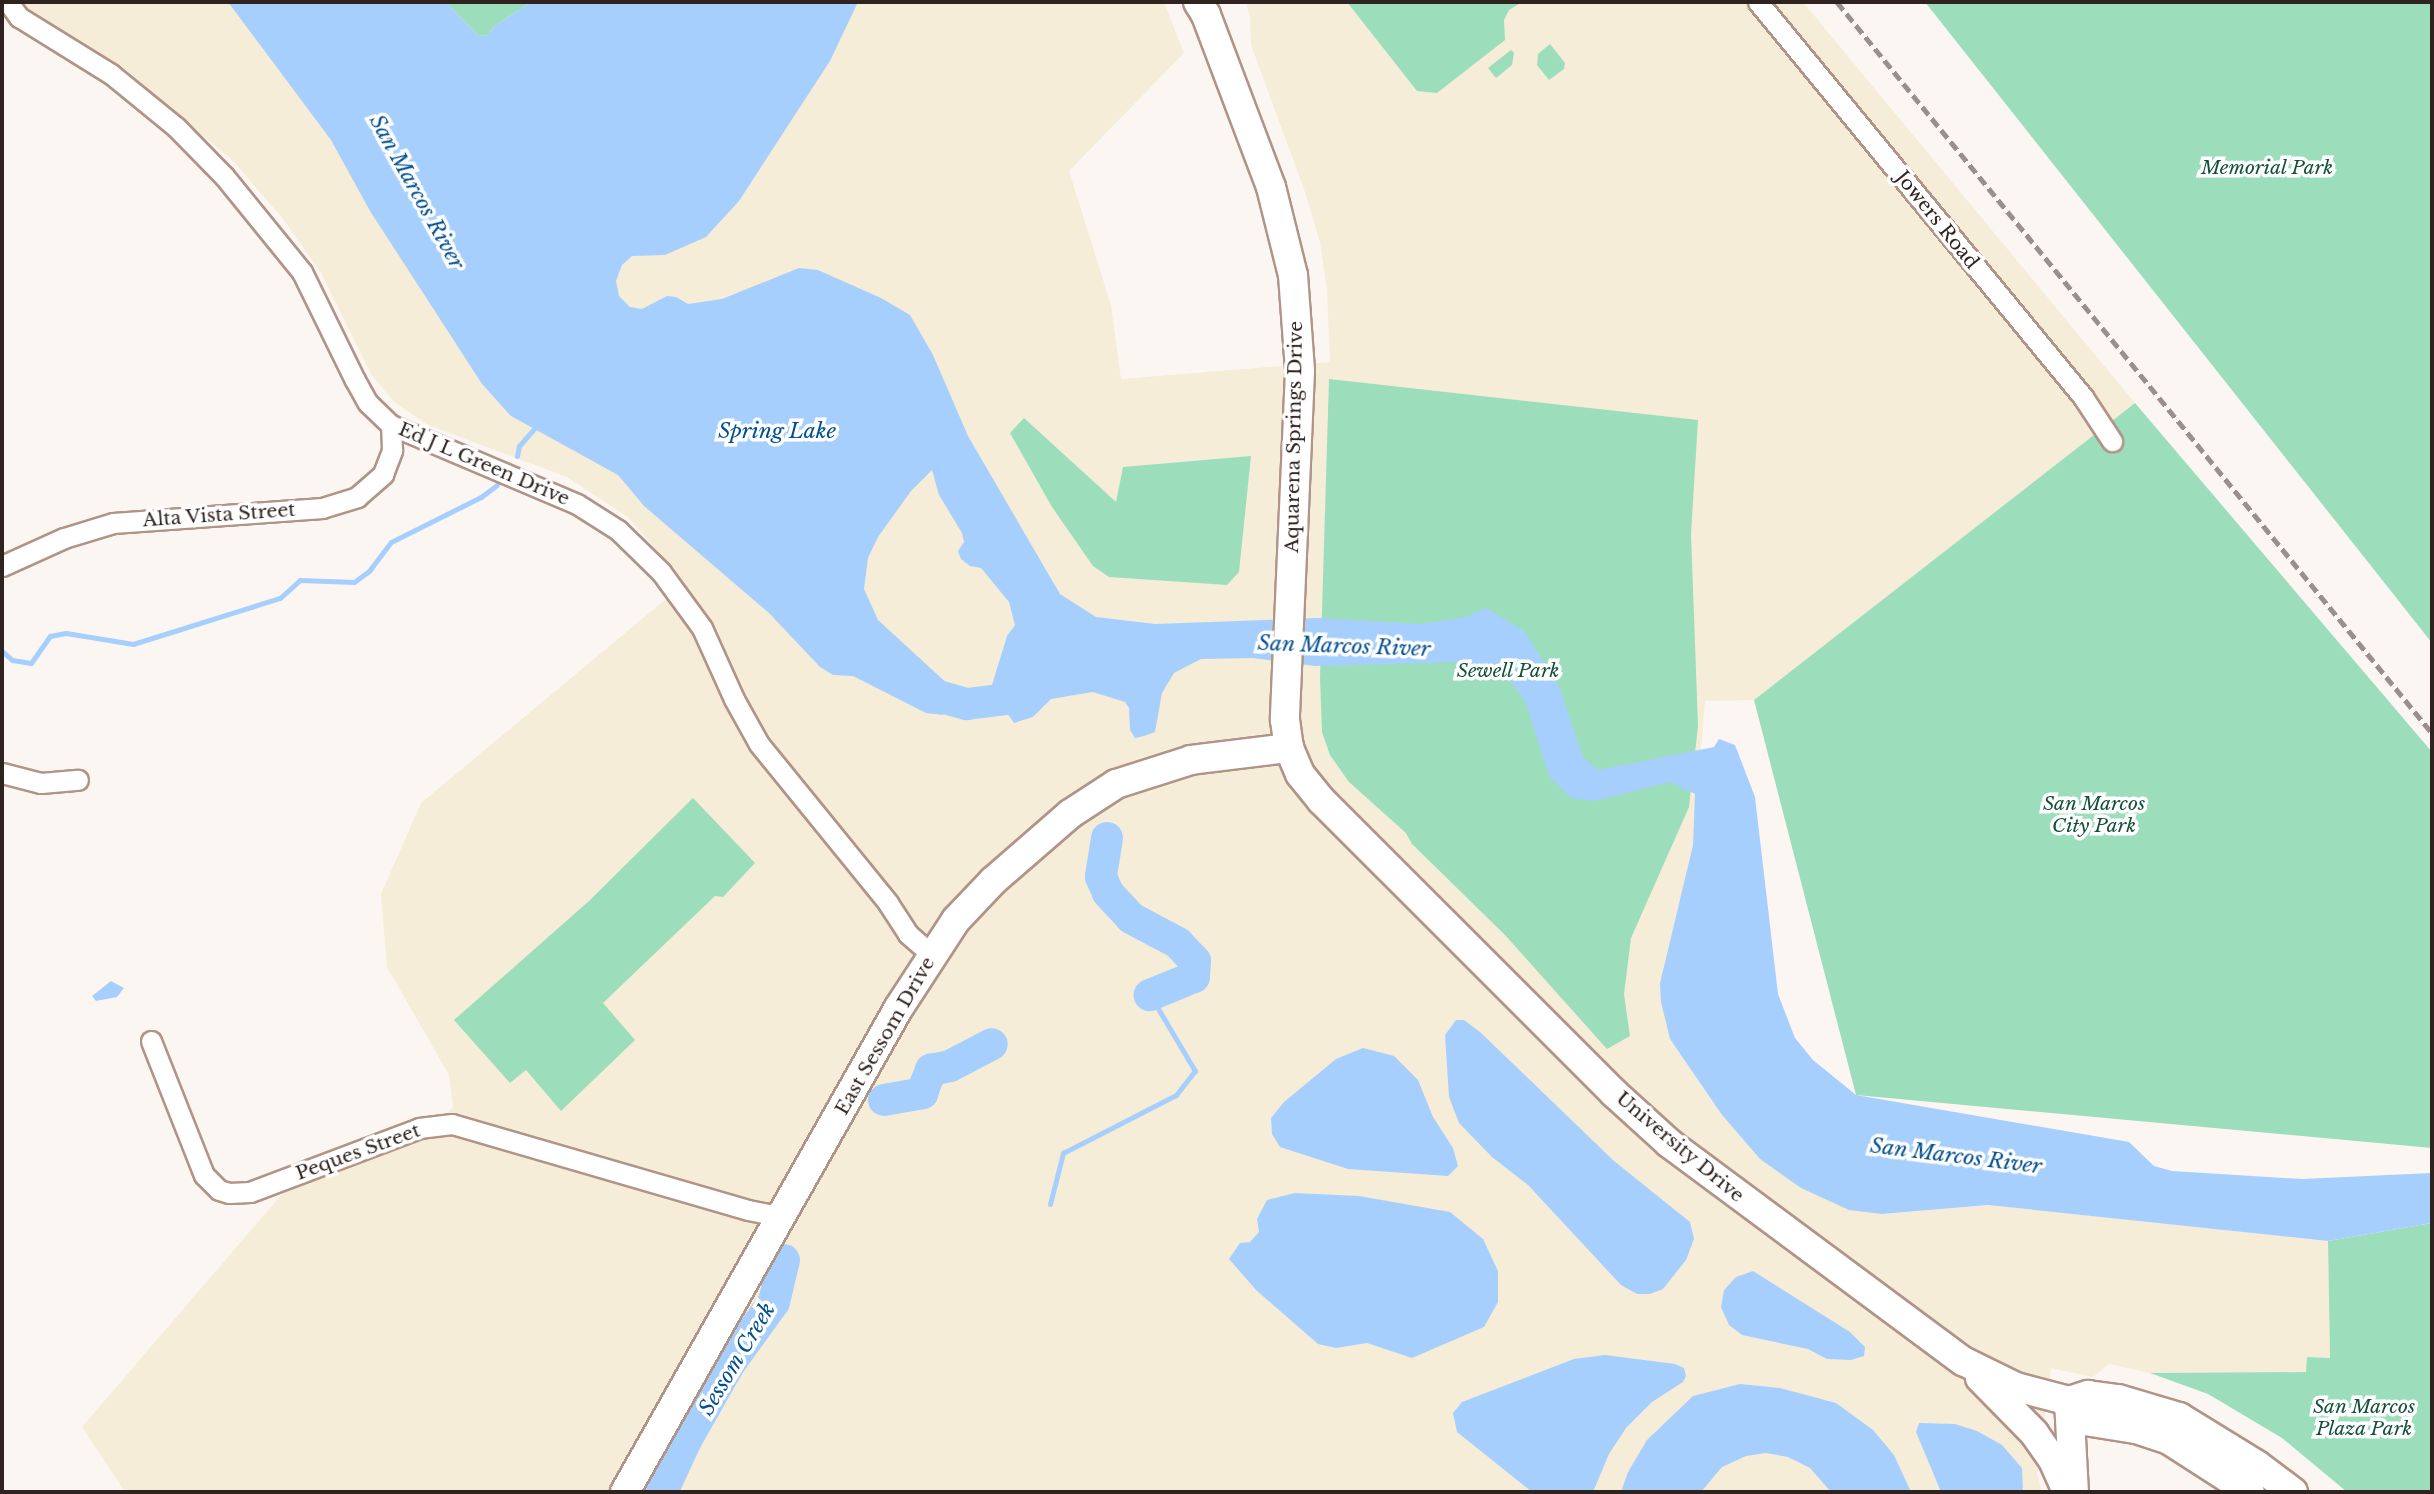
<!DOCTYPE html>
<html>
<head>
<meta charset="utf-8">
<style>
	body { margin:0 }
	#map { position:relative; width:2434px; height:1494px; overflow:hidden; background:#fcf6f3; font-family:"Libre Baskerville",serif }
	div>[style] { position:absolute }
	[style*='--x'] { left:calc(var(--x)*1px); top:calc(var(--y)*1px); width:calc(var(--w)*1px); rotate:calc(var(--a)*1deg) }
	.education>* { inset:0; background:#f5edd7 }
	.green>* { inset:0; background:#9cddbc }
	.water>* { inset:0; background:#a7cffd }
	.stream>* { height:5px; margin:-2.5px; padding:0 2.5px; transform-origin:2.5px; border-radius:2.5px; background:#a7cffd }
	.river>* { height:32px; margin:-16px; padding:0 16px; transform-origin:16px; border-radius:16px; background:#a7cffd }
	.roads { filter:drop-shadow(2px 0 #b19488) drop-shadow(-2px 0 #b19488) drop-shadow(0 2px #b19488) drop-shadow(0 -2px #b19488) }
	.street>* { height:19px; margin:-9.5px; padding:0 9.5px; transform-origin:9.5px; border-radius:9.5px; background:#fff }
	.secondary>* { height:28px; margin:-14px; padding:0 14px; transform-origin:14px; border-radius:14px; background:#fff }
	.rail>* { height:5px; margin-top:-2.5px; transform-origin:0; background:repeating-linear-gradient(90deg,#99908d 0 10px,transparent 0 15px) }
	span { translate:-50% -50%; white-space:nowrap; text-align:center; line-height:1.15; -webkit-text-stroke:7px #fff; paint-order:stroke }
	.park-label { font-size:19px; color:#135037; font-style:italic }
	.street-label { font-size:19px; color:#2f231f }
	.water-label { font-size:21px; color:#024e90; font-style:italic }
	.frame { position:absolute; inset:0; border:4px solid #2f231f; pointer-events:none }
</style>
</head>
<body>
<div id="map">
	<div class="education">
		<i style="clip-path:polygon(22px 2px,1164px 2px,1184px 53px,1069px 171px,1111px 305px,1121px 379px,1330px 362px,1327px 290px,1320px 242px,1305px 192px,1251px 45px,1250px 17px,1246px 2px,1803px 2px,2135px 403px,1754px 700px,1705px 701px,1693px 845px,1660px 983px,1670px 1039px,1722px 1115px,1760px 1159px,1885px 1214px,1990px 1205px,2328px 1241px,2330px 1358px,2307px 1357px,2306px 1372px,2150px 1373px,2109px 1364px,2093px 1377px,2051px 1368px,2037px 1474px,2042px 1492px,125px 1492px,82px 1427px,282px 1194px,430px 1133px,453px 1107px,449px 1075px,387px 967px,381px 894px,421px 803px,685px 583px,628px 517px,567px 477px,428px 425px,394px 402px,371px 374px,320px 271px,280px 215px,233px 161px,126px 70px,32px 12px)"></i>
	</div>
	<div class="green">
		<i style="clip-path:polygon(450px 2px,531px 2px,493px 27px,489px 35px,479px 36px,450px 7px)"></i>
		<i style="clip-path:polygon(1347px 2px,1518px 2px,1519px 4px,1509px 10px,1504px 20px,1505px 40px,1437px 93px,1417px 91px)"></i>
		<i style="clip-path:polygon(1925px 2px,2432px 2px,2432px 643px)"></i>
		<i style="clip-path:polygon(1550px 44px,1565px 63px,1564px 69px,1549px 80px,1537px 65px,1538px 54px)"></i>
		<i style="clip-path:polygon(1511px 50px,1514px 53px,1512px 65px,1496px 78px,1488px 68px)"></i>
		<i style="clip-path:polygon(1329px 379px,1698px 420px,1691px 534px,1698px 726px,1689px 807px,1631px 938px,1624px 994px,1630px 1036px,1607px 1049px,1505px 935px,1412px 844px,1406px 833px,1349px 782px,1330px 755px,1322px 732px,1320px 678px)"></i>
		<i style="clip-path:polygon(2135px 403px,2432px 752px,2432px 1148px,1856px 1095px,1754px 700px)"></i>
		<i style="clip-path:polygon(1024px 418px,1116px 502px,1123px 467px,1251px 456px,1239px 572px,1227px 585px,1109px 577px,1093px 566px,1052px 507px,1010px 433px)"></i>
		<i style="clip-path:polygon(693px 798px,755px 863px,723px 897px,715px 896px,603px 1003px,635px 1040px,561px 1111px,526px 1070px,510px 1083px,454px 1020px,589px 901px)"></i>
		<i style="clip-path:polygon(2432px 1223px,2432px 1492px,2347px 1492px,2282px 1438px,2208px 1394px,2150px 1373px,2306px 1372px,2307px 1357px,2330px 1358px,2328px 1241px)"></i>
	</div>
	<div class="water">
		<i style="clip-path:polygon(228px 2px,450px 2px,450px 7px,479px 36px,489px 35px,493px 27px,531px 2px,858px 2px,830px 61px,739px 201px,706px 237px,665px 255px,632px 256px,622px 265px,616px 281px,619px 296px,630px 307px,642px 309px,667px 296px,676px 297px,688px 304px,722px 299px,799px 268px,818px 270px,881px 298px,910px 315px,933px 355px,968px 436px,1060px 594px,1096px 617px,1155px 624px,1317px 618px,1421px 624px,1467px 617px,1486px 608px,1524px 631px,1558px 684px,1583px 757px,1598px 770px,1714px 747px,1719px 739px,1735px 745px,1755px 797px,1778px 994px,1795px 1038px,1813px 1060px,1856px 1095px,2129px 1142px,2154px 1166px,2172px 1171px,2302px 1179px,2432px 1173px,2432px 1223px,2328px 1241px,1988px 1205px,1882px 1214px,1849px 1210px,1801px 1188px,1760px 1159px,1722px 1115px,1670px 1039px,1661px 1002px,1660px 983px,1693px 845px,1695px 794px,1670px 782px,1595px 801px,1571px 798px,1549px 776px,1526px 703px,1517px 690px,1505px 676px,1491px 668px,1462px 662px,1315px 666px,1253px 658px,1201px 659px,1174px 673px,1162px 693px,1155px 732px,1144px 736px,1135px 738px,1130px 730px,1129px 708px,1125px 702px,1093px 692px,1051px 699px,1033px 717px,1014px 723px,999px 701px,992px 685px,1007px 636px,1015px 625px,1009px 602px,981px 568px,970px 566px,961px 559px,958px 551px,964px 542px,962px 533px,939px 495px,932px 470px,911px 491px,878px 537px,868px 558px,864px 589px,878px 620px,951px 687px,943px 715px,926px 713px,853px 676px,833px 675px,820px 667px,769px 613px,644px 506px,618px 475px,511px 416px,482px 384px,370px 211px,331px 140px)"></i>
		<i style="clip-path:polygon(111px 981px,124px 988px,117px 997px,96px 1001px,92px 996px)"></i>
		<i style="clip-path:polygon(1456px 1020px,1464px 1020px,1480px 1032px,1614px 1161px,1690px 1222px,1694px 1239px,1686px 1260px,1663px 1289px,1650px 1294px,1637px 1294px,1621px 1285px,1528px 1185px,1492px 1157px,1459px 1123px,1449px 1097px,1445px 1035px)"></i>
		<i style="clip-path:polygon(1363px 1048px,1394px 1056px,1418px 1080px,1433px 1117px,1453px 1148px,1458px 1166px,1448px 1176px,1348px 1169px,1280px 1147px,1272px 1134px,1271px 1118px,1284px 1102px,1336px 1059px)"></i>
		<i style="clip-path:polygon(1295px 1193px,1359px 1196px,1450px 1212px,1483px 1239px,1498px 1271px,1498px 1302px,1484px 1327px,1412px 1358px,1367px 1343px,1336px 1348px,1318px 1344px,1256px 1290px,1229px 1259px,1240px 1243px,1250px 1242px,1259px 1232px,1257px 1219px,1267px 1200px)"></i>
		<i style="clip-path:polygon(1753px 1271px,1850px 1332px,1865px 1347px,1864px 1356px,1851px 1360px,1827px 1359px,1808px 1349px,1742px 1335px,1729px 1325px,1721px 1307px,1724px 1290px,1736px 1277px)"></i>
		<i style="clip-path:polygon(1605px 1355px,1675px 1364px,1684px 1368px,1686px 1376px,1683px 1382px,1652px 1402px,1626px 1428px,1609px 1454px,1593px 1492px,1532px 1492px,1457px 1432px,1453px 1413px,1462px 1402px,1574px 1359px)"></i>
		<i style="clip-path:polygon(1740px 1384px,1780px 1388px,1836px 1403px,1873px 1430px,1894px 1455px,1911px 1492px,1831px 1492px,1810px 1468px,1788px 1457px,1766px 1453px,1746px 1456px,1722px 1467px,1701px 1492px,1621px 1492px,1628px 1472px,1647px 1440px,1693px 1396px)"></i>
		<i style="clip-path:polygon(1919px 1423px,1955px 1424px,1977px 1431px,2002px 1445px,2022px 1468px,2023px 1492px,1941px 1492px,1916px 1432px)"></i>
	</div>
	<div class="stream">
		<i style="--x:517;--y:456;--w:10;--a:-79"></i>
		<i style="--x:519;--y:446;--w:29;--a:-49"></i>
		<i style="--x:2;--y:651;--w:13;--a:42"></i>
		<i style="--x:12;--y:660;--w:19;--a:9"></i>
		<i style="--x:31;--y:663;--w:33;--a:-55"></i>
		<i style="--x:50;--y:636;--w:16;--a:-11"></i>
		<i style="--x:66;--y:633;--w:68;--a:9.3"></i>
		<i style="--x:133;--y:644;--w:154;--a:-17.4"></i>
		<i style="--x:280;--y:598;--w:27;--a:-42"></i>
		<i style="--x:300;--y:580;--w:54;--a:2.1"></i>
		<i style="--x:354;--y:582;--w:19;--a:-36"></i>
		<i style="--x:369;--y:571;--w:36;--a:-53"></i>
		<i style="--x:391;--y:542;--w:101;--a:-26.6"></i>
		<i style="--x:481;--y:497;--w:20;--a:-37"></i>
		<i style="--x:1050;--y:1204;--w:53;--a:-75.7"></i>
		<i style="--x:1063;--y:1153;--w:127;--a:-27.2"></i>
		<i style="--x:1176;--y:1095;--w:31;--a:-52"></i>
		<i style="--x:1195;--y:1071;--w:88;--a:-120.6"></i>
	</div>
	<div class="river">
		<i style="--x:909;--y:679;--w:27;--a:34"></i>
		<i style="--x:931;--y:694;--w:37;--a:16"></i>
		<i style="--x:967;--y:704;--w:47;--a:-7.3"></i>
		<i style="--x:1014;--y:698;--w:26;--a:-36"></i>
		<i style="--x:1107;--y:838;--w:39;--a:99"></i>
		<i style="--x:1101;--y:877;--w:17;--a:66"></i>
		<i style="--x:1108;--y:893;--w:34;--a:47"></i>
		<i style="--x:1131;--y:918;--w:53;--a:28"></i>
		<i style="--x:1178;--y:943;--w:25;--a:47"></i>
		<i style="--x:1195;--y:961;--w:16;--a:94"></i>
		<i style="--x:1194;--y:977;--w:48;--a:157.8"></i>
		<i style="--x:884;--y:1100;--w:39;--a:-10"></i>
		<i style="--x:922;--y:1093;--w:25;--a:-69"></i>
		<i style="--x:931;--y:1070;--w:19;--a:-12"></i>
		<i style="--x:950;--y:1066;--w:47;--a:-27.6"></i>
		<i style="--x:662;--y:1492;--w:57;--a:-65.2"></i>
		<i style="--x:686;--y:1440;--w:89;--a:-60.3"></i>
		<i style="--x:730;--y:1363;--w:75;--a:-54.2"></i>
		<i style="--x:774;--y:1302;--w:43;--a:-76.6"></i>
	</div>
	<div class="roads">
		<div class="street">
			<i style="--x:8;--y:2;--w:19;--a:54"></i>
			<i style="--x:19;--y:17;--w:108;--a:31.8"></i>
			<i style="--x:111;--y:74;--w:84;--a:39.2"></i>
			<i style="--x:176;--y:127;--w:69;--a:45.6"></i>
			<i style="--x:224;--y:176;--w:124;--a:50.9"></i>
			<i style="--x:302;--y:272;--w:120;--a:63.9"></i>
			<i style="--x:355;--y:380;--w:26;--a:61"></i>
			<i style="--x:368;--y:403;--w:32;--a:44"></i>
			<i style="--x:391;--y:425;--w:202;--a:23"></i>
			<i style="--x:577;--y:504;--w:49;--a:32.4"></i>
			<i style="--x:618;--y:530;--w:60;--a:44.3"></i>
			<i style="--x:661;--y:572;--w:69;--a:53.8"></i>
			<i style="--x:702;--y:628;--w:78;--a:65.7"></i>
			<i style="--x:734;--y:699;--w:51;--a:60.9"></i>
			<i style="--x:759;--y:744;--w:205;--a:50.9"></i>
			<i style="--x:888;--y:903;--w:37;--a:57"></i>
			<i style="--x:908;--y:934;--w:32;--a:41"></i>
			<i style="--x:1758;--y:2;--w:512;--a:50.55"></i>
			<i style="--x:2083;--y:397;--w:53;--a:56.6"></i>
			<i style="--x:2;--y:566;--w:68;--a:-24.3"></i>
			<i style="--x:64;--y:538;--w:51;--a:-17"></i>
			<i style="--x:113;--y:523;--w:210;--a:-4.1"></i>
			<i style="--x:322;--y:508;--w:37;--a:-17"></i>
			<i style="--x:357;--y:497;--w:35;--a:-41"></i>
			<i style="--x:383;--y:474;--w:26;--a:-69"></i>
			<i style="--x:392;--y:450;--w:25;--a:-92"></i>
			<i style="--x:2;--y:773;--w:40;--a:14.4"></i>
			<i style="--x:41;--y:783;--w:37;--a:-5"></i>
			<i style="--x:151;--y:1041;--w:144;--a:68.4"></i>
			<i style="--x:204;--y:1175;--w:21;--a:45"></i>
			<i style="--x:219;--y:1190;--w:10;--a:17"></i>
			<i style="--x:229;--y:1193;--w:21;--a:-3"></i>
			<i style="--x:250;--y:1192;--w:181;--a:-20.7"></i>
			<i style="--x:419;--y:1128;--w:33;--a:-7"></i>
			<i style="--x:452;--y:1124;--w:308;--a:16.2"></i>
			<i style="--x:748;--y:1210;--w:32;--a:11"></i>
		</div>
		<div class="secondary">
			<i style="--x:1198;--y:2;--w:15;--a:58"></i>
			<i style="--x:1206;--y:15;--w:184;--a:69.3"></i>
			<i style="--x:1271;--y:187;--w:91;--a:76"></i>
			<i style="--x:1293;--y:275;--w:96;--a:85.8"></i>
			<i style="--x:1300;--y:371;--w:349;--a:92.5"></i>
			<i style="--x:1285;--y:720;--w:28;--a:82"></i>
			<i style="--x:1289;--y:748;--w:28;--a:67"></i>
			<i style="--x:1300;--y:774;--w:35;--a:51"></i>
			<i style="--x:1322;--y:801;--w:413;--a:45"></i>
			<i style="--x:1614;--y:1093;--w:74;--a:42.3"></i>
			<i style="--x:1669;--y:1143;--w:366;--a:36.6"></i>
			<i style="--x:1963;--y:1361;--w:59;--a:26.1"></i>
			<i style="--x:2016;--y:1387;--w:55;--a:14.8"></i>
			<i style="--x:1980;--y:1378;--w:77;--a:45.5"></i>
			<i style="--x:2034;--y:1433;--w:33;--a:55"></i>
			<i style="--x:2053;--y:1460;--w:35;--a:66"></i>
			<i style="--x:2069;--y:1401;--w:20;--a:-18"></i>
			<i style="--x:2088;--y:1395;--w:30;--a:8"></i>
			<i style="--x:2118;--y:1399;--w:64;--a:16.4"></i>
			<i style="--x:2179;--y:1417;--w:92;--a:31.6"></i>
			<i style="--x:2257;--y:1465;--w:45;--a:36.9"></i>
			<i style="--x:2069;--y:1401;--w:26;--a:51"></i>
			<i style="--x:2085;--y:1421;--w:52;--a:8.9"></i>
			<i style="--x:2136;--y:1429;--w:35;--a:18"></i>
			<i style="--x:2169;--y:1440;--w:96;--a:32.7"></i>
			<i style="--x:2069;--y:1401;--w:91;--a:86.9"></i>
			<i style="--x:625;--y:1492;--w:555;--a:-60.52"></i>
			<i style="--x:898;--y:1009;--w:106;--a:-56.9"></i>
			<i style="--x:956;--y:920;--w:54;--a:-46.5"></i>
			<i style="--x:993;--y:881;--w:102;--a:-41"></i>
			<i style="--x:1070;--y:814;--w:55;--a:-33.1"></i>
			<i style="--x:1116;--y:784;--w:79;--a:-17.7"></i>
			<i style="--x:1191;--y:760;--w:99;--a:-7"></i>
		</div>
	</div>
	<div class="rail">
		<i style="--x:1837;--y:2;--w:943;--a:50.86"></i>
	</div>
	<div class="park-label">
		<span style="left:2267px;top:168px">Memorial Park</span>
		<span style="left:1508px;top:671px">Sewell Park</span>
		<span style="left:2094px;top:815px">San Marcos<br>City Park</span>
		<span style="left:2364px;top:1418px">San Marcos<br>Plaza Park</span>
	</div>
	<div class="street-label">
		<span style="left:1937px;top:220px;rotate:51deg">Jowers Road</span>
		<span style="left:1294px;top:437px;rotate:-89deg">Aquarena Springs Drive</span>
		<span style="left:484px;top:464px;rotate:23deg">Ed J L Green Drive</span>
		<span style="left:219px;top:515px;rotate:-4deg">Alta Vista Street</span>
		<span style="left:885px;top:1036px;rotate:-60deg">East Sessom Drive</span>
		<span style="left:1680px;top:1147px;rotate:40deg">University Drive</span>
		<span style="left:358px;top:1152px;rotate:-20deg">Peques Street</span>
	</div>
	<div class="water-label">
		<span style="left:417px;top:192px;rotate:61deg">San Marcos River</span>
		<span style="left:777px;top:431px">Spring Lake</span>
		<span style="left:1344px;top:646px;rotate:2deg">San Marcos River</span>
		<span style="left:1956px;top:1156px;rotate:7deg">San Marcos River</span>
		<span style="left:737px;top:1359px;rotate:-59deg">Sessom Creek</span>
	</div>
	<div class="frame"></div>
</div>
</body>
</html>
